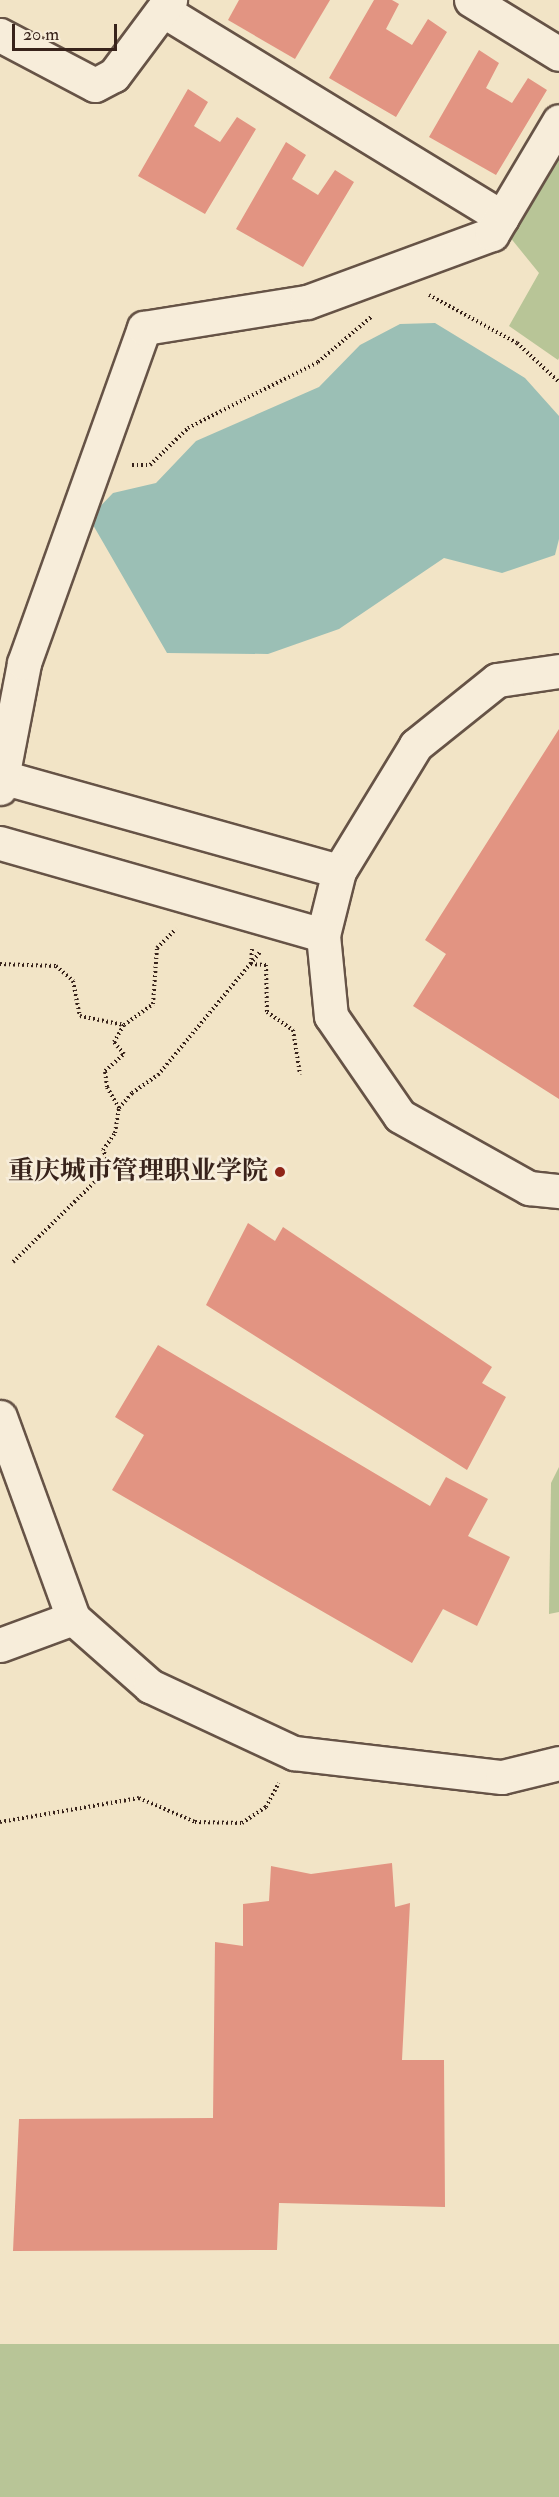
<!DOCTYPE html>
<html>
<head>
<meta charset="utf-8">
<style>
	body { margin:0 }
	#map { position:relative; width:559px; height:2497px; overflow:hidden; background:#f2e4c6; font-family:"IM FELL Double Pica","Noto Serif SC",serif }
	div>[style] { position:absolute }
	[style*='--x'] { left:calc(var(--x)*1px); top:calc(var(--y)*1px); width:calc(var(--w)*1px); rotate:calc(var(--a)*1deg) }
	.green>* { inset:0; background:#b8c597; transform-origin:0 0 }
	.water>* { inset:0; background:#9bbfb5 }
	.building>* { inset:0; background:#e29482 }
	.path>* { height:4px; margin-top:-2px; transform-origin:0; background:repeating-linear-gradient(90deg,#38231b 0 1.5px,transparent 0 4.5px) }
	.roads { filter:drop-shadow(2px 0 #665346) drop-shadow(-2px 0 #665346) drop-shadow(0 2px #665346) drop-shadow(0 -2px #665346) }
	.street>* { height:33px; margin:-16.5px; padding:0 16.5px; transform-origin:16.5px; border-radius:16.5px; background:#f7edda }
	.dots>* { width:16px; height:16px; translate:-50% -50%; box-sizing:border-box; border:3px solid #f7edda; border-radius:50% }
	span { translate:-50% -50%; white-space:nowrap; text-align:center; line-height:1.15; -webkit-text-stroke:5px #f7edda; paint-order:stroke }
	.poi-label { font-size:26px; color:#38231b; font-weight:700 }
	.right { translate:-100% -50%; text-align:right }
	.scale { position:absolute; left:12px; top:24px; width:105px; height:27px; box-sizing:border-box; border:3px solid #38231b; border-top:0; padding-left:8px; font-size:18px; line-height:21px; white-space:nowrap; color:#38231b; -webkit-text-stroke:4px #f7edda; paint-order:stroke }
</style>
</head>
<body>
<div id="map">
	<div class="green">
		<i style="clip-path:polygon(559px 156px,559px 358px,558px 360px,509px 326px,539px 273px,509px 236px)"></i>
		<i style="clip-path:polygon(559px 1467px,559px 1612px,549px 1614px,551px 1483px)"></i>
		<i style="left:0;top:2344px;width:559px;height:153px"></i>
	</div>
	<div class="water">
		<i style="clip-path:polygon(435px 323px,525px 378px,559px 416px,559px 539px,555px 555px,502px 573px,444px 558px,339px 629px,268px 654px,167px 653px,89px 518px,113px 493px,156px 483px,196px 441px,319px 387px,360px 345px,400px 324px)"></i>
	</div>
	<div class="building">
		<i style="clip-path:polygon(239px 0,330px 0,295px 59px,228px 20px)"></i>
		<i style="clip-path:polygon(374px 0,392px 0,399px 4px,386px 29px,412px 45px,428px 19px,447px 32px,396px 117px,329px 78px)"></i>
		<i style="clip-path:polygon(479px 50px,499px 63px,486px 88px,512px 103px,528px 78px,547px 90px,496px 175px,429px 137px)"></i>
		<i style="clip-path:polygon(188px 89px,208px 102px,194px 126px,220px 142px,237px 117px,256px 129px,205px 214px,138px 176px)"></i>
		<i style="clip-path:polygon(286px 142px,306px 155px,292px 179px,318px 195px,335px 170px,354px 182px,303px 267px,236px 229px)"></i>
		<i style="clip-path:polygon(559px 729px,559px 1099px,413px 1006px,446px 954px,425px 940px)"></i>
		<i style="clip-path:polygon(248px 1223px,275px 1241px,283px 1227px,492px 1367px,482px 1383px,506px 1397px,467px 1470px,206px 1305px)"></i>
		<i style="clip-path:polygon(158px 1345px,430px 1506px,446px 1477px,488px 1499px,468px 1536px,510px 1557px,477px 1626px,443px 1609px,412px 1663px,112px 1490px,144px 1435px,115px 1417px)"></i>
		<i style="clip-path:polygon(392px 1863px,395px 1907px,410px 1903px,402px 2060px,444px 2060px,445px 2207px,279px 2203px,277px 2250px,13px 2251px,19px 2119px,213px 2118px,215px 1942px,243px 1946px,243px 1904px,269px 1901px,271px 1866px,311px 1874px)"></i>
	</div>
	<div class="path">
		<i style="--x:429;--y:295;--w:100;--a:28.6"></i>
		<i style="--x:517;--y:343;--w:57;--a:42.9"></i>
		<i style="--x:132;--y:465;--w:18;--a:0"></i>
		<i style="--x:150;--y:465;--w:53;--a:-44.2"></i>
		<i style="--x:188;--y:428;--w:146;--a:-26.9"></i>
		<i style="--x:318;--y:362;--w:70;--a:-40.3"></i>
		<i style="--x:252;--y:949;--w:15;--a:94"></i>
		<i style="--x:251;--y:964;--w:15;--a:4"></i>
		<i style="--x:266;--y:965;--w:47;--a:88.8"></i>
		<i style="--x:267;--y:1012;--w:32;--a:35"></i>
		<i style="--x:293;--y:1030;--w:45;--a:81"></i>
		<i style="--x:0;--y:964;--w:56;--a:2"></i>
		<i style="--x:56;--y:966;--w:23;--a:41"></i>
		<i style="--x:73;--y:981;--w:36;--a:79"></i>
		<i style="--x:80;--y:1016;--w:45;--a:11.6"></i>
		<i style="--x:124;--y:1025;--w:36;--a:-36"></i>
		<i style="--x:153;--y:1004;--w:56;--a:-85.9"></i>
		<i style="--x:157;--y:948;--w:27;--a:-45"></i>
		<i style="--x:119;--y:1108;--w:24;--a:-120"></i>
		<i style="--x:107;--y:1087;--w:16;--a:-97"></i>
		<i style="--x:105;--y:1071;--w:25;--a:-42"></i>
		<i style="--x:124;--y:1054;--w:16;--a:-130"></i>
		<i style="--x:114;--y:1042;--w:20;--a:-60"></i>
		<i style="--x:13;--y:1262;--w:137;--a:-44.4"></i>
		<i style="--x:111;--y:1166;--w:18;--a:-117"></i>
		<i style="--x:103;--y:1150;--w:21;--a:-55"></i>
		<i style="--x:115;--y:1133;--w:25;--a:-81"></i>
		<i style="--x:119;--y:1108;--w:20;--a:-49"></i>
		<i style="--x:132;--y:1093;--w:32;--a:-35"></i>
		<i style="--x:158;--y:1075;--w:160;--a:-50.3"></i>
		<i style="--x:0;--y:1822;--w:141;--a:-9.8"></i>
		<i style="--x:139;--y:1798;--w:61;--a:23.2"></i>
		<i style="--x:195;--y:1822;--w:47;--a:1.2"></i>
		<i style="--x:242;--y:1823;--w:29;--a:-34"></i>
		<i style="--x:266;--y:1807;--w:27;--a:-62"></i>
	</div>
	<div class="roads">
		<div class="street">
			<i style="--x:471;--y:0;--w:103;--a:31.5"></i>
			<i style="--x:164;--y:11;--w:396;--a:31.4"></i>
			<i style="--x:0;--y:35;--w:107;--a:27.8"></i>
			<i style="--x:95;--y:85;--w:21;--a:-28"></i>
			<i style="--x:114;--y:75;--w:94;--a:-53.3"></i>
			<i style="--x:559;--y:671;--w:63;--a:171.7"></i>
			<i style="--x:497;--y:680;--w:104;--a:141.3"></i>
			<i style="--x:416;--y:745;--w:148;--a:121.4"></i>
			<i style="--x:339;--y:871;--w:66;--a:104"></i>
			<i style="--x:323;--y:935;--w:81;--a:84.4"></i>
			<i style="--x:331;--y:1016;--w:121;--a:55.4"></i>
			<i style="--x:400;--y:1116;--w:148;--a:29.2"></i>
			<i style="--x:529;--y:1188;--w:30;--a:6"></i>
			<i style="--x:2;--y:777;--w:350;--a:15.6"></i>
			<i style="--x:0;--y:788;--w:127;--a:-79.1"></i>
			<i style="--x:24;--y:663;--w:356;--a:-70.3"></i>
			<i style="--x:144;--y:328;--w:165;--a:-9.1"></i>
			<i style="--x:307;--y:302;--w:197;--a:-20.2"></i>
			<i style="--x:492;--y:234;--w:131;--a:-59.3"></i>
			<i style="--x:0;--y:843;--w:336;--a:15.9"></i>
			<i style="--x:0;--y:1417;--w:214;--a:70"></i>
			<i style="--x:73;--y:1618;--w:103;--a:41.4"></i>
			<i style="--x:150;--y:1686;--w:159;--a:25"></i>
			<i style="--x:294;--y:1753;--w:209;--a:6.6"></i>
			<i style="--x:502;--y:1777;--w:59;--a:-13.8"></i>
			<i style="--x:0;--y:1645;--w:78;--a:-20.3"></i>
		</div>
	</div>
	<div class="dots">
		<i style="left:280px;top:1172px;background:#8f2418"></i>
	</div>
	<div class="poi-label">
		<span class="right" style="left:268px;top:1172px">重庆城市管理职业学院</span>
	</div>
	<div class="scale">20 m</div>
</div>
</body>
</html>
